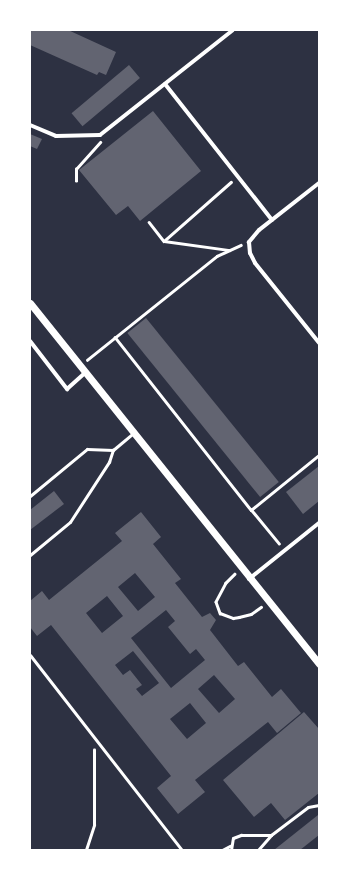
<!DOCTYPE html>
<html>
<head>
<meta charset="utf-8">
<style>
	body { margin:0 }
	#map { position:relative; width:349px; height:880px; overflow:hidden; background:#2d3142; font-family:Barlow,sans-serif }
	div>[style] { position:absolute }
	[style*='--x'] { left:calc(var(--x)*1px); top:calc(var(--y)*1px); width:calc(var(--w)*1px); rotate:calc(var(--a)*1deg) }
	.building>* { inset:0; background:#626471; transform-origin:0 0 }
	.path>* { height:2.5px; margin:-1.25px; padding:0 1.25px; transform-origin:1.25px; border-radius:1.25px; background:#fff }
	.service>* { height:3px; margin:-1.5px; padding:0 1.5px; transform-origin:1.5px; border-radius:1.5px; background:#fff }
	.minor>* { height:4px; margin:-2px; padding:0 2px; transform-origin:2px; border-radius:2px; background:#fff }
	.tertiary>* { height:7px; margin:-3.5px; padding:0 3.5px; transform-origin:3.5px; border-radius:3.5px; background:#fff }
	span { translate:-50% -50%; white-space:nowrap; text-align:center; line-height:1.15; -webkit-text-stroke:3.5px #fff; paint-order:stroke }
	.frame { position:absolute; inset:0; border:31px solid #fff; pointer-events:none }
</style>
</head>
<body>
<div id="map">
	<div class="building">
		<i style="clip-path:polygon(30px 30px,68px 30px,116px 52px,106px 75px,99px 72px,97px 75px,30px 45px)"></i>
		<i style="left:129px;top:65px;width:17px;height:75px;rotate:50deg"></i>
		<i style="clip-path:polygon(153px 111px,201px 171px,140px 221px,128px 206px,116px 215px,79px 170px)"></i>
		<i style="clip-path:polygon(30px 134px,42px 139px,37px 149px,30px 146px)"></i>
		<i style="left:146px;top:318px;width:211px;height:24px;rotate:51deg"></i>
		<i style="clip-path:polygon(319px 466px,319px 501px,303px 514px,286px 492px)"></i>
		<i style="clip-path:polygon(54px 491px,64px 504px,30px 530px,30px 510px)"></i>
		<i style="clip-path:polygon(evenodd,141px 512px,161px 537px,153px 544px,181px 579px,175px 583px,202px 617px,210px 613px,216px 620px,210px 630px,238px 666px,244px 662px,272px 697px,281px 689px,301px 713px,277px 733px,268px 722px,195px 780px,205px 792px,178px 814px,157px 788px,171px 776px,51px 625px,37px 636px,30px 627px,30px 601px,42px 591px,49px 600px,122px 541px,115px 533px,141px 512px,135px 573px,155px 597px,138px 611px,118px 587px,135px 573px,141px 512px,107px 596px,123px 616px,102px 633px,86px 613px,107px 596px,141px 512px,166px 610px,175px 621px,168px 627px,190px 654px,196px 649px,205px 660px,171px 688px,131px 638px,166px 610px,141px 512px,133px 651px,159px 683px,142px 696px,136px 689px,142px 685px,130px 670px,123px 675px,115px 665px,133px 651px,141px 512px,214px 675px,235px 699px,219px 713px,198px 689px,214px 675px,141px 512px,190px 703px,206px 723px,187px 739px,170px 719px,190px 703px)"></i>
		<i style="clip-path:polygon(304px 712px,319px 729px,319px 793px,285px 820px,271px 803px,254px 817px,223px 780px)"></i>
		<i style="clip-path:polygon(318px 815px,319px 835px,300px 850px,274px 850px)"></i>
	</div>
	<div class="path">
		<i style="--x:76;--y:181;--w:12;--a:-90"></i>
		<i style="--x:76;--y:169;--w:36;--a:-48"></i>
		<i style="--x:149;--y:222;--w:24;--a:52"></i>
		<i style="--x:164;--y:241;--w:66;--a:7.9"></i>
		<i style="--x:164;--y:241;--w:89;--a:-41.4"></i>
		<i style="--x:115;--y:337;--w:220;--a:51.8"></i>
		<i style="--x:87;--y:360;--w:166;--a:-38.7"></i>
		<i style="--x:217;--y:256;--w:26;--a:-25"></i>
		<i style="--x:279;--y:544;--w:44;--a:-129.5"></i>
		<i style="--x:251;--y:510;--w:87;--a:-39"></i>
		<i style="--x:235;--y:574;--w:13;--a:135"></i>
		<i style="--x:226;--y:583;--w:21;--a:118"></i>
		<i style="--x:216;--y:602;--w:12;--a:70"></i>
		<i style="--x:220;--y:613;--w:14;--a:21"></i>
		<i style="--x:233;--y:618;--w:6;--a:-9"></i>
		<i style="--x:239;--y:617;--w:12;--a:-14"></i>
		<i style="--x:251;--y:614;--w:12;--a:-35"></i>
		<i style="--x:86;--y:850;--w:26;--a:-72"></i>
		<i style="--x:94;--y:825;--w:75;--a:-90"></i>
	</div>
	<div class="service">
		<i style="--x:30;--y:496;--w:74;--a:-39.5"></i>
		<i style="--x:87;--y:449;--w:26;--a:2"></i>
		<i style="--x:113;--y:450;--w:26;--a:-40"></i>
		<i style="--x:30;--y:555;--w:52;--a:-39.5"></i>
		<i style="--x:70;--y:522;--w:72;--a:-57"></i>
		<i style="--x:109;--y:462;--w:13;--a:-72"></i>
		<i style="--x:30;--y:655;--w:247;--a:52.1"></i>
		<i style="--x:222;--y:850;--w:9;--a:-27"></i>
		<i style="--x:231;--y:850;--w:12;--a:-81"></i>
		<i style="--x:233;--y:838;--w:9;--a:-21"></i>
		<i style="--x:241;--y:835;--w:30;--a:0"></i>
		<i style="--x:258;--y:850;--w:20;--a:-49"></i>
		<i style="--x:271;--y:835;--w:46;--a:-37.1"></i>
		<i style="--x:308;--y:807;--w:11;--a:-10"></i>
	</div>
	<div class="minor">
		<i style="--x:165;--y:84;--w:173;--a:51.8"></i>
		<i style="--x:30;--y:125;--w:28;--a:23"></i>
		<i style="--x:56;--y:136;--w:44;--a:-1.3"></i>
		<i style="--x:100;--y:135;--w:169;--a:-38.3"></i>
		<i style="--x:319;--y:183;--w:76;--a:141.9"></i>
		<i style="--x:259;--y:230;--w:16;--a:130"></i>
		<i style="--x:249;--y:242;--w:11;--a:85"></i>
		<i style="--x:250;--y:253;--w:11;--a:63"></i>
		<i style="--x:255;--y:263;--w:102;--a:51.3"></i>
		<i style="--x:30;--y:341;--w:61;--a:52.4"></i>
		<i style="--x:67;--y:389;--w:24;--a:-42"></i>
		<i style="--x:249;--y:579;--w:90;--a:-38.7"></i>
	</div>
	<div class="tertiary">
		<i style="--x:30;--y:303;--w:462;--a:51.3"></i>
	</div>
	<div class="frame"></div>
</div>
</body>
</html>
